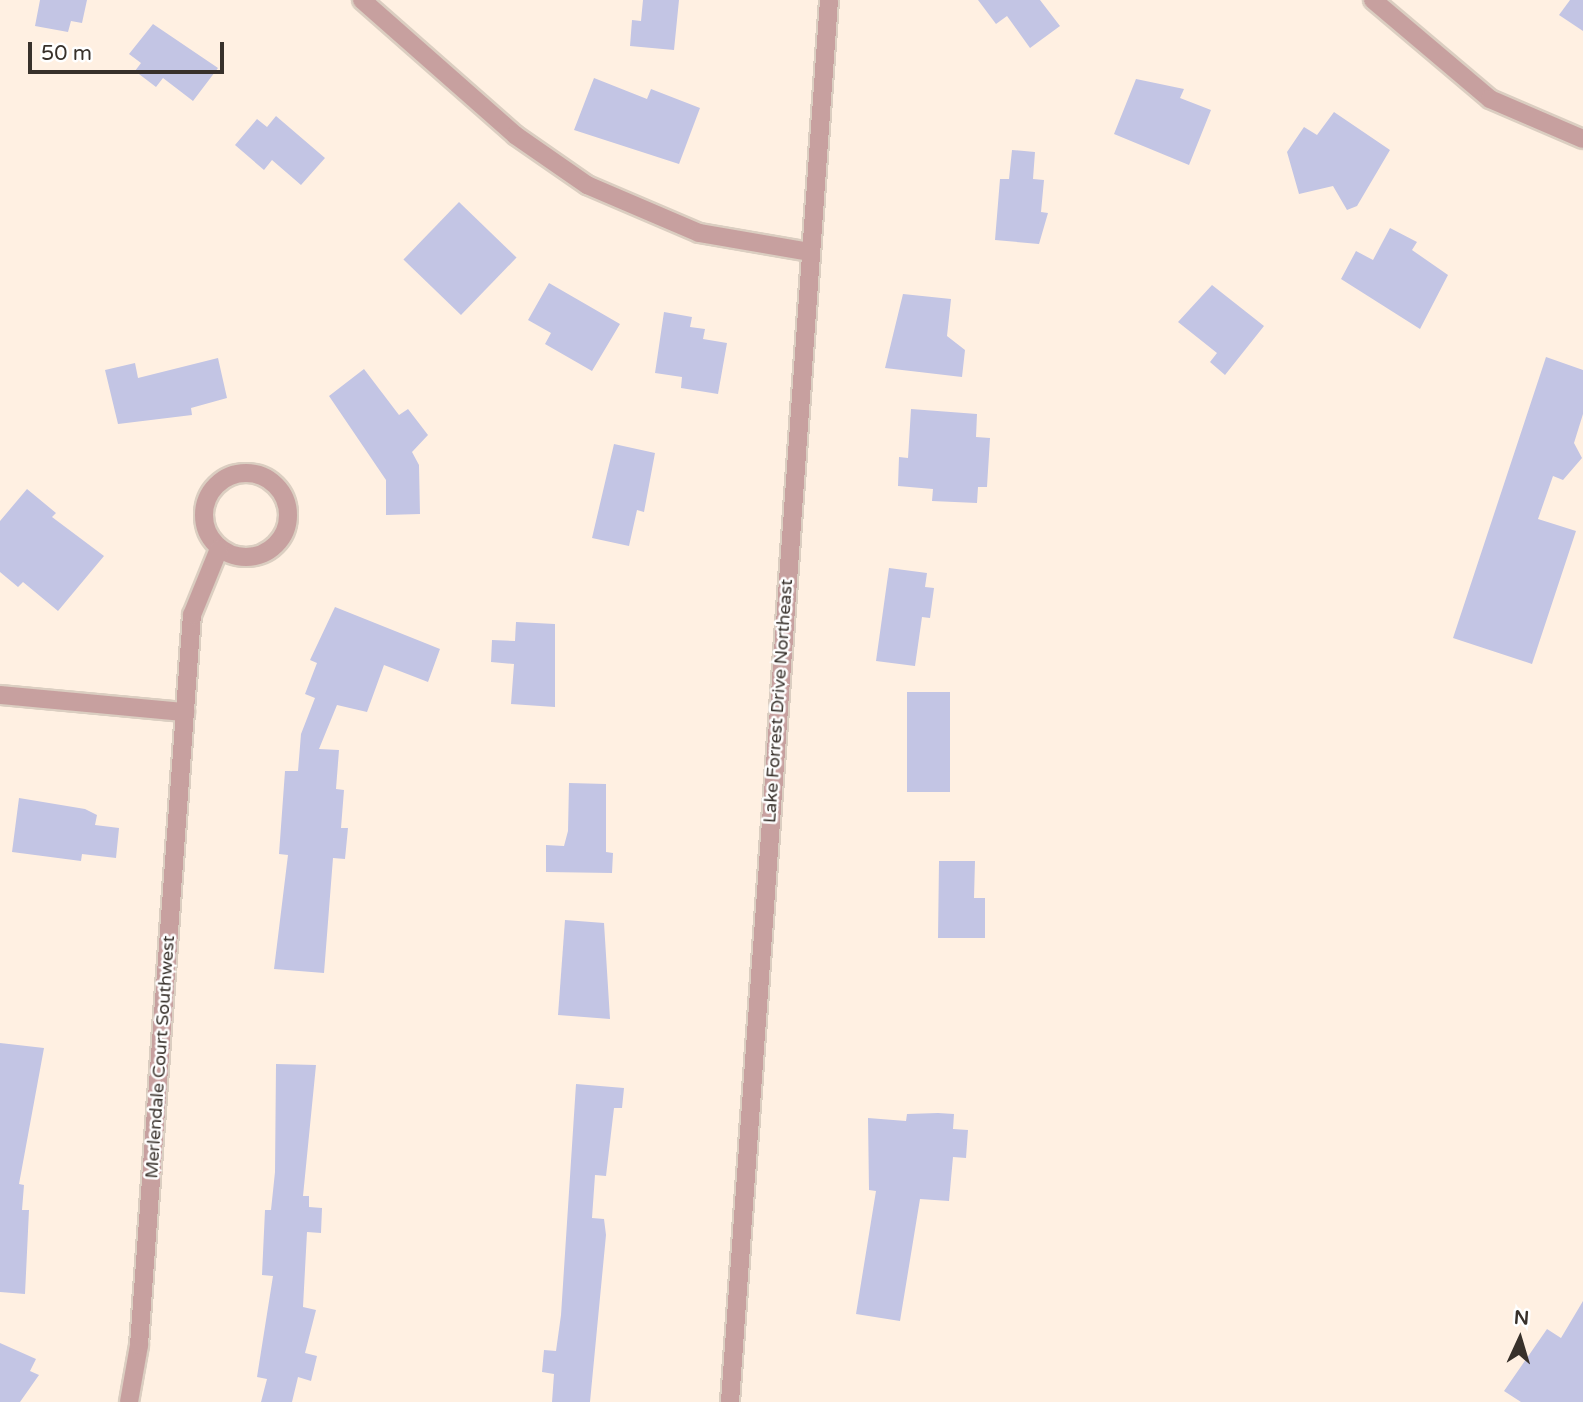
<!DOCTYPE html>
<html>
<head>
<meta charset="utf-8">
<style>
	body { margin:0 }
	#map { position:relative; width:1583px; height:1402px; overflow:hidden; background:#fff0e2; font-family:"Varela Round",sans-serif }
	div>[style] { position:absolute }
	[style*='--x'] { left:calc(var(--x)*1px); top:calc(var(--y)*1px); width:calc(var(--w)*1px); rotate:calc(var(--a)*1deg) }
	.building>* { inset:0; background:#c3c5e4; transform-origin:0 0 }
	.roads { filter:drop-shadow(2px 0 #dbcec1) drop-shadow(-2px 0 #dbcec1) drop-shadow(0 2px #dbcec1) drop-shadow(0 -2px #dbcec1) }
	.minor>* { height:18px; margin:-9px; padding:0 9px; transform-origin:9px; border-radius:9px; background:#c7a09f }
	.minor>.ring { margin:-9px; padding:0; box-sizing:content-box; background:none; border:18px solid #c7a09f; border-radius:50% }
	.tertiary>* { height:18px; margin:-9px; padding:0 9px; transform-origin:9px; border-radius:9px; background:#c7a09f }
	span { translate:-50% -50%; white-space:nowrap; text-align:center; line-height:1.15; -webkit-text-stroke:5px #fff; paint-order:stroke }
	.street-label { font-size:18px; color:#38312b }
	.north { position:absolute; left:1485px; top:1304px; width:70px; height:70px; -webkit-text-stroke:5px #fff; paint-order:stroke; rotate:4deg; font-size:19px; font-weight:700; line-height:28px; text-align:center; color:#38312b }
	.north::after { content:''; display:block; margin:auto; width:24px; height:32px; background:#38312b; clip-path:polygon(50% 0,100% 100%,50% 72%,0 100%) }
	.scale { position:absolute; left:28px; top:42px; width:196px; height:32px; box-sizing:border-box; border:4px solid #38312b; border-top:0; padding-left:9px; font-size:21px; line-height:24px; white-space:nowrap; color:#38312b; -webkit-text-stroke:5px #fff; paint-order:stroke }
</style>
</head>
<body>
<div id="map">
	<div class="building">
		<i style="clip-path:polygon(40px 0,87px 0,82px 23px,71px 21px,68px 32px,35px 26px)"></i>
		<i style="clip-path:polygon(643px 0,679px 0,674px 50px,630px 46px,632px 20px,641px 21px)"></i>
		<i style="clip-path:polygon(978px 0,1040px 0,1060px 26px,1030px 48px,1007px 16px,996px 24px)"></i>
		<i style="clip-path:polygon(1570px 0,1583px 0,1583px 31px,1559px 15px)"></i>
		<i style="clip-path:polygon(153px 24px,218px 68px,193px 101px,163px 78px,156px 87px,135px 71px,141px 63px,129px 54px)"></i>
		<i style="clip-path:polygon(594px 78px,647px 99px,651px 89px,700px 108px,679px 164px,574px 130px)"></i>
		<i style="clip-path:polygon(1136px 79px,1184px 89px,1180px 98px,1211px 110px,1189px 165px,1114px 134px)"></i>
		<i style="clip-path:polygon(1334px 112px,1390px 150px,1357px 206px,1347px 210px,1333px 186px,1299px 194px,1287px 152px,1304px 127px,1317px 135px)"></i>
		<i style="clip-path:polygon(276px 116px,325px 158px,301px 185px,272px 160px,264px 170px,235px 145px,257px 119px,267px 127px)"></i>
		<i style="clip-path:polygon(1012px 150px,1035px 152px,1033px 179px,1044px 180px,1041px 212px,1048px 213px,1039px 244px,995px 240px,1000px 179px,1009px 179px)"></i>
		<i style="left:459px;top:202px;width:80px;height:80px;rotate:44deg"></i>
		<i style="clip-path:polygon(1390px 228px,1417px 242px,1412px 250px,1448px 275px,1420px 329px,1341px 279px,1356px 251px,1373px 260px)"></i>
		<i style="clip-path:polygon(549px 283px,620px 324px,592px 371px,545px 344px,551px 333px,528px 320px)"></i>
		<i style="clip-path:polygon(1212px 285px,1264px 326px,1225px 375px,1210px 362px,1217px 353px,1178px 322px)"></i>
		<i style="clip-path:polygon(903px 294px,951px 299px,947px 336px,965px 350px,962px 377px,885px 368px)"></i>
		<i style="clip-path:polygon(664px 312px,692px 317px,690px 327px,705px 329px,703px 339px,727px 343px,718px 394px,681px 388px,682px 377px,655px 373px)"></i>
		<i style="clip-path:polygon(1546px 357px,1583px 370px,1583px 414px,1574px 443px,1582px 458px,1563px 480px,1553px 476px,1538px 519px,1576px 531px,1532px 664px,1453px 638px)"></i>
		<i style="clip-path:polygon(218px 358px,227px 398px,191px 408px,192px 415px,118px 424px,105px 370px,135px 363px,138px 378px)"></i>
		<i style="clip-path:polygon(364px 369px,399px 415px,408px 409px,428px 435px,412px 452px,419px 465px,420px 514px,386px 515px,386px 480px,329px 396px)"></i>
		<i style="clip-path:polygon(911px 409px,977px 414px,976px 437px,990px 438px,987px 487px,978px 487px,977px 503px,932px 501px,933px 489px,898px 486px,899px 457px,908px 458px)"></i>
		<i style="clip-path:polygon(614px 444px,655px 453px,644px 512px,637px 510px,629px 546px,592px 538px)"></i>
		<i style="clip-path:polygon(27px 489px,56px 513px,52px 517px,104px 556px,58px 611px,23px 582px,18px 587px,0 572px,0 521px)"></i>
		<i style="clip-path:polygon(889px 568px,927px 573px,925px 587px,934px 588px,930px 618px,922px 617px,915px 666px,876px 661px)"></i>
		<i style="clip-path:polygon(335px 607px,440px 649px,428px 682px,384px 665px,367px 712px,337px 705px,319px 749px,339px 750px,336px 789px,344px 790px,341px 828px,348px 828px,345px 859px,333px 858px,324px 973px,274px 969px,288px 855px,279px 854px,285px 771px,298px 771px,301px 734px,315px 698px,305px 694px,317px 663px,310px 660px)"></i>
		<i style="clip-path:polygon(516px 622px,555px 624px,555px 707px,511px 704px,514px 664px,491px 662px,492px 640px,515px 641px)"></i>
		<i style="left:907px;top:692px;width:43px;height:100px"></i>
		<i style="clip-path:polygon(569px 783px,606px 784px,606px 852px,613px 853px,612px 873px,546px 872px,546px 845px,564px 846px,568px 831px)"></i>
		<i style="clip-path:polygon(19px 798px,85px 809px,97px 815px,95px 825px,119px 828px,116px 858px,82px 854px,81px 861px,12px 852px)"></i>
		<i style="clip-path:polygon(939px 861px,975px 861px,974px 898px,985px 898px,985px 938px,938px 938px)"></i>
		<i style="clip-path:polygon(565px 920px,604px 923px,610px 1019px,558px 1015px)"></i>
		<i style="clip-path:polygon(0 1043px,44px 1048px,19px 1184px,24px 1185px,22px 1210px,29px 1210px,25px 1294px,0 1292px)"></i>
		<i style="clip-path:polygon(276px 1064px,316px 1065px,303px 1196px,309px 1196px,309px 1207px,322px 1208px,321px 1233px,307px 1232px,303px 1307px,316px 1310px,305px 1353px,317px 1356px,311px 1381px,298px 1377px,292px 1402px,261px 1402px,267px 1379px,257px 1377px,273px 1276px,262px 1275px,265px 1210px,271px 1210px,275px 1172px)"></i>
		<i style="clip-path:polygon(576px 1084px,624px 1088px,622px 1108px,614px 1108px,606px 1176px,595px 1175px,592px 1218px,604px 1219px,606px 1235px,590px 1402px,552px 1402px,554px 1374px,542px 1372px,544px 1350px,556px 1351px,561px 1315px)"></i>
		<i style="clip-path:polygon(938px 1113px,954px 1114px,953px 1129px,968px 1130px,966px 1158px,953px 1157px,949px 1201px,920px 1199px,900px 1321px,856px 1314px,876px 1191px,869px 1190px,868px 1118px,906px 1121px,907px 1114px)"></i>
		<i style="clip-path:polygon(1583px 1301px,1583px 1402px,1521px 1402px,1504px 1391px,1547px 1329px,1561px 1338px)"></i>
		<i style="clip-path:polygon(0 1343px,36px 1359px,30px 1371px,39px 1375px,20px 1402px,0 1402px)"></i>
	</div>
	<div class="roads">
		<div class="minor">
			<i style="--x:362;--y:0;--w:204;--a:41.4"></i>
			<i style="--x:515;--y:135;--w:88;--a:34.8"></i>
			<i style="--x:587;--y:185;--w:122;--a:23.2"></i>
			<i style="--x:699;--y:233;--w:113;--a:9.7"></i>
			<i class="ring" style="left:204px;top:473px;width:66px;height:66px"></i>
			<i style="--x:0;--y:695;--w:186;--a:5.3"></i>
			<i style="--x:129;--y:1402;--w:58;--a:-80"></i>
			<i style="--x:139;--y:1345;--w:732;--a:-85.85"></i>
			<i style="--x:192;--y:615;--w:71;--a:-67.8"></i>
		</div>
		<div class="tertiary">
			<i style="--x:1373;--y:0;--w:153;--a:40.2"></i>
			<i style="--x:1490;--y:99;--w:101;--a:23.3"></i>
			<i style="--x:730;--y:1402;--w:1405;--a:-85.96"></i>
		</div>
	</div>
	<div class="street-label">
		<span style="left:778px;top:701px;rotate:-86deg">Lake Forrest Drive Northeast</span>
		<span style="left:160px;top:1057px;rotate:-86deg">Merlendale Court Southwest</span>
	</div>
	<div class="north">N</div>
	<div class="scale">50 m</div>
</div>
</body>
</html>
